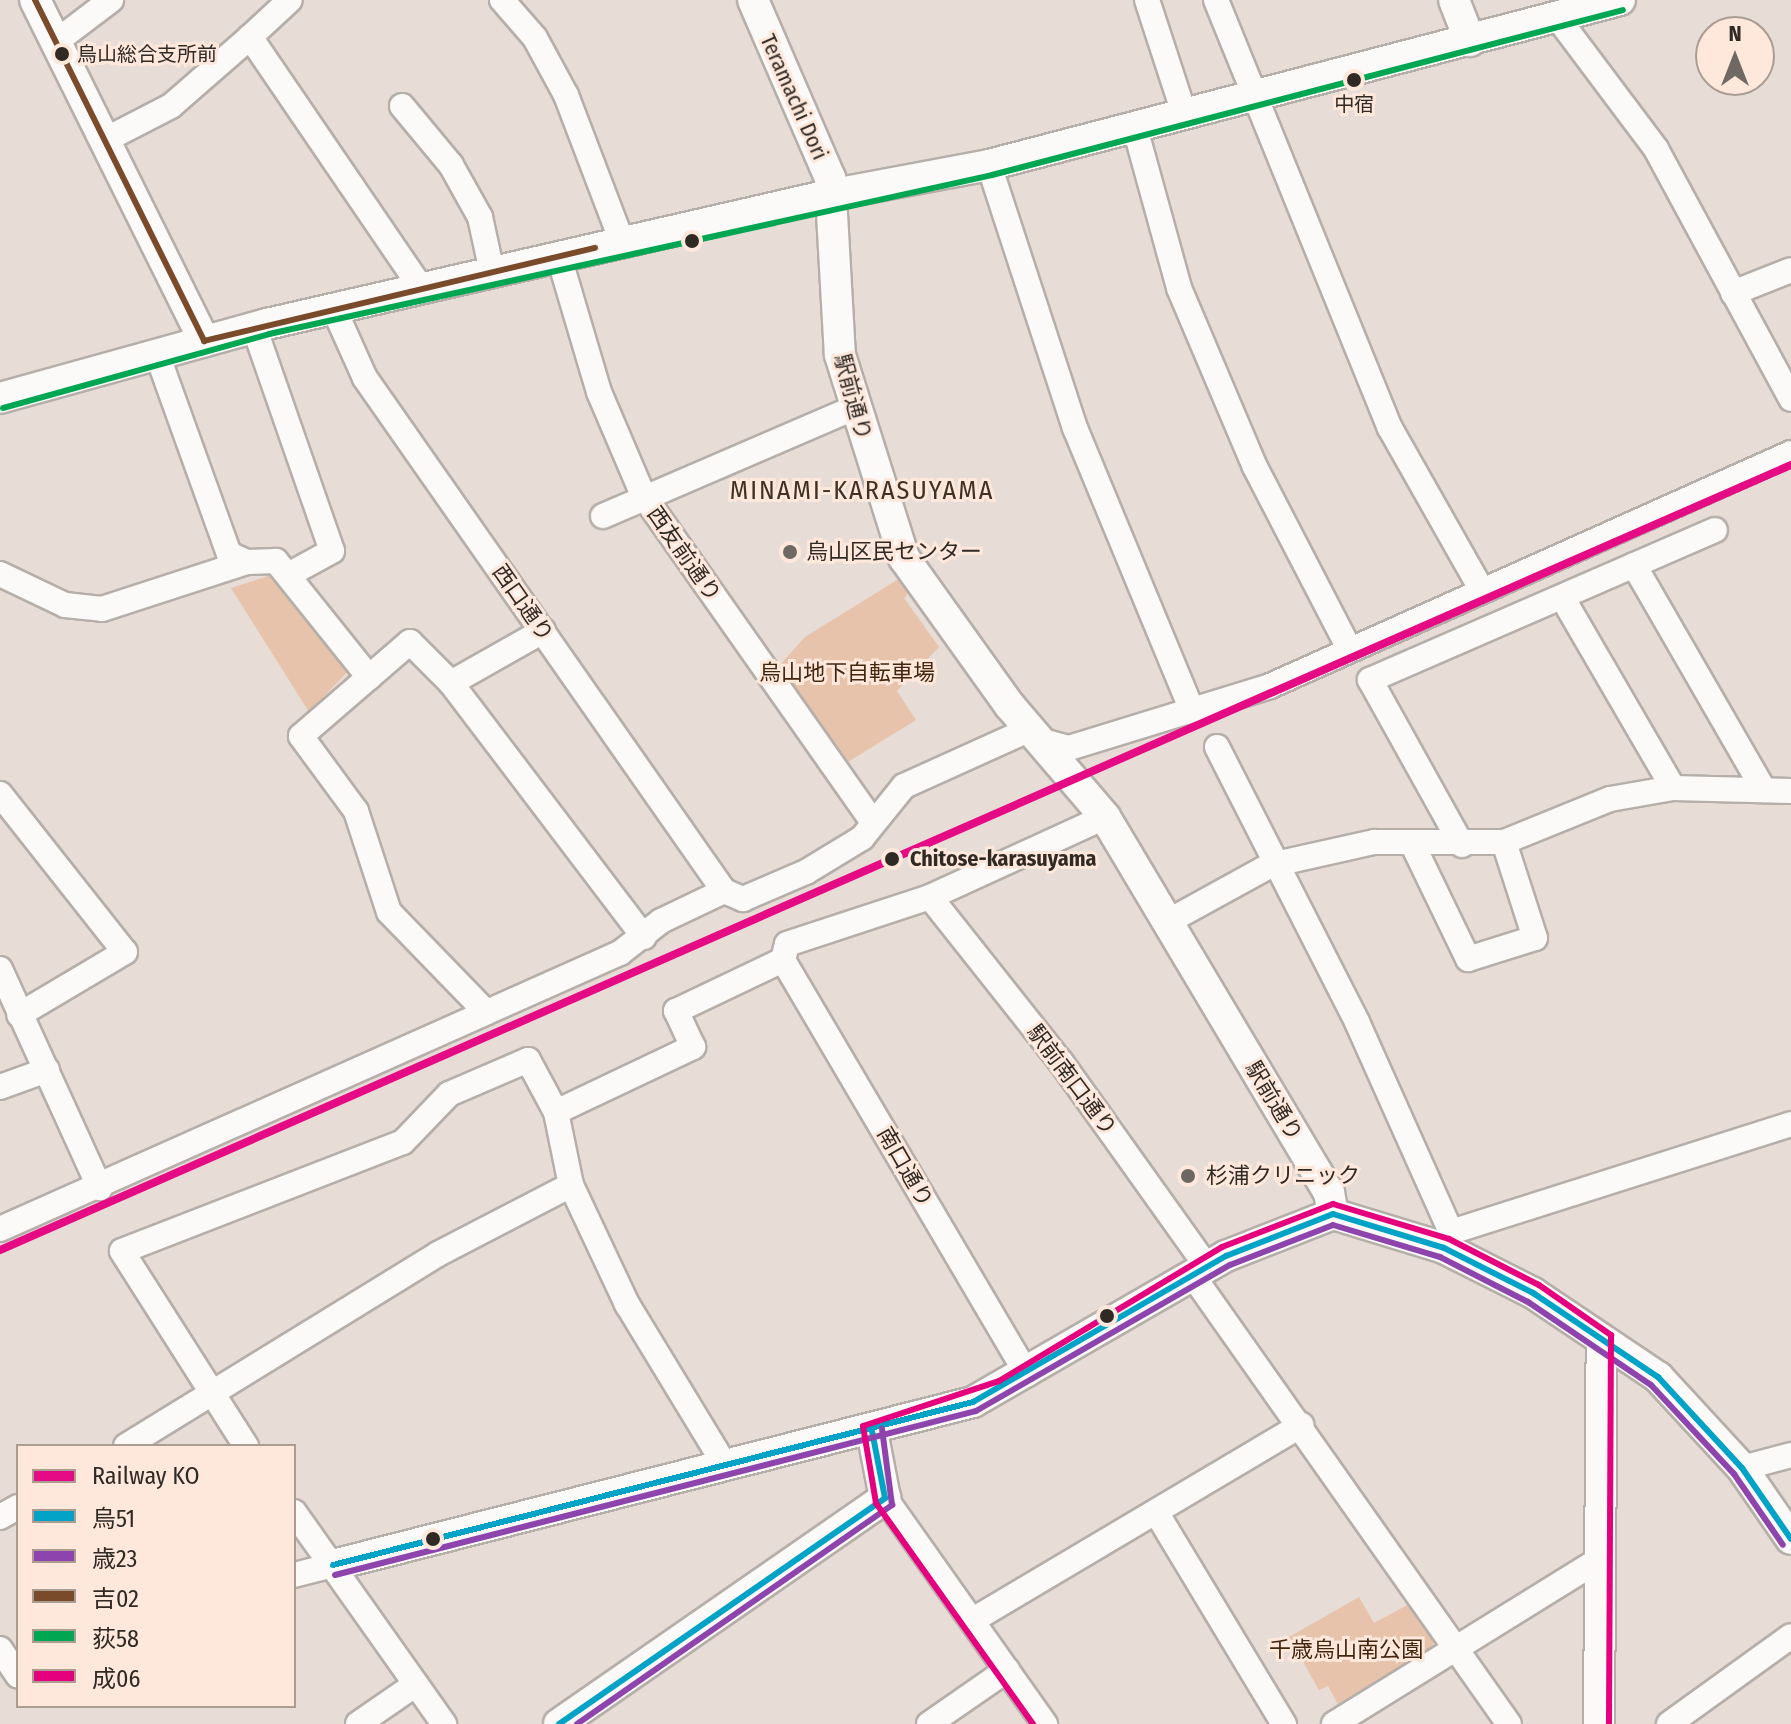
<!DOCTYPE html>
<html>
<head>
<meta charset="utf-8">
<style>
	body { margin:0 }
	#map { position:relative; width:1791px; height:1724px; overflow:hidden; background:#e7dcd6; font-family:"Fira Sans Condensed","Noto Sans JP",sans-serif }
	div>[style] { position:absolute }
	[style*='--x'] { left:calc(var(--x)*1px); top:calc(var(--y)*1px); width:calc(var(--w)*1px); rotate:calc(var(--a)*1deg) }
	.green>* { inset:0; background:#e7c3ac }
	.roads { filter:drop-shadow(2px 0 #b6aea9) drop-shadow(-2px 0 #b6aea9) drop-shadow(0 2px #b6aea9) drop-shadow(0 -2px #b6aea9) }
	.minor>* { height:24px; margin:-12px; padding:0 12px; transform-origin:12px; border-radius:12px; background:#fbfaf9 }
	.tertiary>* { height:30px; margin:-15px; padding:0 15px; transform-origin:15px; border-radius:15px; background:#fbfaf9 }
	.bus-1>* { height:6px; margin:-3px; padding:0 3px; transform-origin:3px; border-radius:3px; background:#02a3c6 }
	.bus-2>* { height:6px; margin:-3px; padding:0 3px; transform-origin:3px; border-radius:3px; background:#8e44ad }
	.bus-3>* { height:6px; margin:-3px; padding:0 3px; transform-origin:3px; border-radius:3px; background:#7a4b2a }
	.bus-4>* { height:6px; margin:-3px; padding:0 3px; transform-origin:3px; border-radius:3px; background:#00a651 }
	.bus-5>* { height:6px; margin:-3px; padding:0 3px; transform-origin:3px; border-radius:3px; background:#e5007d }
	.rail-1>* { height:8px; margin:-4px; padding:0 4px; transform-origin:4px; border-radius:4px; background:#e50b84 }
	.dots>* { width:22px; height:22px; translate:-50% -50%; box-sizing:border-box; border:4px solid #fde8db; border-radius:50% }
	span { translate:-50% -50%; white-space:nowrap; text-align:center; line-height:1.15; -webkit-text-stroke:6px #fde8db; paint-order:stroke }
	.bus-label { font-size:20px; color:#302924 }
	.left { translate:0 -50%; text-align:left }
	.street-label { font-size:22px; color:#302924 }
	.poi-label { font-size:22px; color:#302924 }
	.park-label { font-size:22px; color:#44260f }
	.stop-label { font-size:22px; color:#302924; font-weight:700 }
	.quarter-label { font-size:26px; color:#403126; letter-spacing:2px }
	.legend { position:absolute; left:16px; top:1444px; width:280px; height:264px; box-sizing:border-box; background:#fde8db; border:2px solid #ab9c92; margin:0; padding:10px 14px; list-style:none; font-size:24px; color:#302924 }
	.legend li { display:flex; align-items:center; gap:16px; height:40px }
	.legend b { width:40px; border:2px solid #ab9c92 }
	.north { position:absolute; left:1695px; top:16px; width:80px; height:80px; box-sizing:border-box; background:#fde8db; border:2px solid #ab9c92; border-radius:50%; rotate:0deg; font-size:22px; font-weight:700; line-height:32px; text-align:center; color:#302924 }
	.north::after { content:''; display:block; margin:auto; width:28px; height:36px; background:#706862; clip-path:polygon(50% 0,100% 100%,50% 72%,0 100%) }
</style>
</head>
<body>
<div id="map">
	<div class="green">
		<i style="clip-path:polygon(905px 575px,913px 588px,904px 598px,939px 647px,897px 691px,916px 720px,843px 765px,779px 666px,805px 637px)"></i>
		<i style="clip-path:polygon(268px 576px,284px 580px,351px 668px,309px 712px,231px 588px)"></i>
		<i style="clip-path:polygon(1359px 1597px,1374px 1623px,1411px 1603px,1434px 1636px,1432px 1652px,1340px 1708px,1328px 1686px,1319px 1690px,1289px 1637px)"></i>
	</div>
	<div class="roads">
		<div class="minor">
			<i style="--x:502;--y:0;--w:50;--a:49"></i>
			<i style="--x:535;--y:38;--w:65;--a:61.5"></i>
			<i style="--x:566;--y:95;--w:157;--a:69.1"></i>
			<i style="--x:1147;--y:0;--w:122;--a:71.9"></i>
			<i style="--x:1216;--y:0;--w:462;--a:67.9"></i>
			<i style="--x:1390;--y:428;--w:185;--a:60.5"></i>
			<i style="--x:1557;--y:17;--w:165;--a:53.1"></i>
			<i style="--x:1656;--y:149;--w:284;--a:61.6"></i>
			<i style="--x:250;--y:37;--w:54;--a:-42.8"></i>
			<i style="--x:57;--y:41;--w:68;--a:-37.2"></i>
			<i style="--x:402;--y:106;--w:77;--a:50.3"></i>
			<i style="--x:451;--y:165;--w:60;--a:60.9"></i>
			<i style="--x:480;--y:217;--w:56;--a:77.7"></i>
			<i style="--x:1135;--y:128;--w:166;--a:74.6"></i>
			<i style="--x:1179;--y:288;--w:194;--a:67"></i>
			<i style="--x:1255;--y:467;--w:204;--a:62.6"></i>
			<i style="--x:107;--y:139;--w:72;--a:-27.3"></i>
			<i style="--x:171;--y:106;--w:105;--a:-41.1"></i>
			<i style="--x:250;--y:37;--w:304;--a:55.7"></i>
			<i style="--x:989;--y:165;--w:277;--a:71.9"></i>
			<i style="--x:1075;--y:428;--w:305;--a:67.5"></i>
			<i style="--x:559;--y:257;--w:141;--a:73.5"></i>
			<i style="--x:599;--y:392;--w:112;--a:66.9"></i>
			<i style="--x:643;--y:495;--w:397;--a:54.9"></i>
			<i style="--x:1733;--y:293;--w:62;--a:-21.6"></i>
			<i style="--x:334;--y:309;--w:76;--a:65.8"></i>
			<i style="--x:365;--y:378;--w:626;--a:55.02"></i>
			<i style="--x:254;--y:327;--w:237;--a:70.8"></i>
			<i style="--x:332;--y:551;--w:50;--a:151.4"></i>
			<i style="--x:157;--y:354;--w:213;--a:70.2"></i>
			<i style="--x:229;--y:554;--w:20;--a:24"></i>
			<i style="--x:603;--y:516;--w:273;--a:-23.3"></i>
			<i style="--x:1634;--y:565;--w:260;--a:60"></i>
			<i style="--x:0;--y:574;--w:72;--a:25.5"></i>
			<i style="--x:65;--y:605;--w:37;--a:6"></i>
			<i style="--x:102;--y:609;--w:152;--a:-18"></i>
			<i style="--x:247;--y:562;--w:29;--a:-2"></i>
			<i style="--x:276;--y:561;--w:149;--a:51.3"></i>
			<i style="--x:1562;--y:597;--w:221;--a:59.8"></i>
			<i style="--x:451;--y:683;--w:106;--a:-29.5"></i>
			<i style="--x:1039;--y:740;--w:31;--a:15"></i>
			<i style="--x:1069;--y:748;--w:210;--a:-17.1"></i>
			<i style="--x:1270;--y:686;--w:571;--a:-24.09"></i>
			<i style="--x:1217;--y:747;--w:309;--a:63"></i>
			<i style="--x:1357;--y:1022;--w:230;--a:65.9"></i>
			<i style="--x:1451;--y:1232;--w:17;--a:114"></i>
			<i style="--x:0;--y:794;--w:201;--a:51.7"></i>
			<i style="--x:125;--y:952;--w:123;--a:149.3"></i>
			<i style="--x:1412;--y:843;--w:129;--a:64.2"></i>
			<i style="--x:1468;--y:959;--w:70;--a:-17.4"></i>
			<i style="--x:1535;--y:938;--w:101;--a:-107.9"></i>
			<i style="--x:1462;--y:845;--w:189;--a:-119.1"></i>
			<i style="--x:1370;--y:680;--w:376;--a:-23.5"></i>
			<i style="--x:724;--y:891;--w:21;--a:23"></i>
			<i style="--x:743;--y:899;--w:69;--a:-23.2"></i>
			<i style="--x:806;--y:872;--w:66;--a:-31.3"></i>
			<i style="--x:862;--y:838;--w:67;--a:-51.1"></i>
			<i style="--x:904;--y:786;--w:138;--a:-24.3"></i>
			<i style="--x:930;--y:897;--w:211;--a:51.6"></i>
			<i style="--x:1061;--y:1062;--w:252;--a:54.5"></i>
			<i style="--x:1169;--y:921;--w:116;--a:-28.8"></i>
			<i style="--x:1271;--y:865;--w:106;--a:-12.6"></i>
			<i style="--x:1374;--y:842;--w:130;--a:0"></i>
			<i style="--x:1504;--y:842;--w:114;--a:-22.1"></i>
			<i style="--x:1610;--y:799;--w:64;--a:-9.9"></i>
			<i style="--x:1673;--y:788;--w:118;--a:1.5"></i>
			<i style="--x:783;--y:960;--w:481;--a:59.5"></i>
			<i style="--x:0;--y:969;--w:241;--a:65.5"></i>
			<i style="--x:486;--y:1012;--w:139;--a:-134.1"></i>
			<i style="--x:389;--y:912;--w:106;--a:-108.1"></i>
			<i style="--x:356;--y:811;--w:93;--a:-126.3"></i>
			<i style="--x:301;--y:736;--w:144;--a:-40.8"></i>
			<i style="--x:410;--y:642;--w:58;--a:45"></i>
			<i style="--x:451;--y:683;--w:319;--a:52.8"></i>
			<i style="--x:0;--y:1087;--w:50;--a:-19.9"></i>
			<i style="--x:556;--y:1112;--w:152;--a:-25.4"></i>
			<i style="--x:693;--y:1047;--w:40;--a:-115"></i>
			<i style="--x:676;--y:1011;--w:119;--a:-25.5"></i>
			<i style="--x:783;--y:960;--w:16;--a:-76"></i>
			<i style="--x:787;--y:944;--w:151;--a:-18.2"></i>
			<i style="--x:930;--y:897;--w:192;--a:-24.6"></i>
			<i style="--x:0;--y:1229;--w:679;--a:-24"></i>
			<i style="--x:620;--y:953;--w:52;--a:-38"></i>
			<i style="--x:661;--y:921;--w:70;--a:-25.5"></i>
			<i style="--x:1451;--y:1232;--w:357;--a:-17.6"></i>
			<i style="--x:1193;--y:1276;--w:548;--a:54.8"></i>
			<i style="--x:126;--y:1446;--w:366;--a:-31.6"></i>
			<i style="--x:438;--y:1254;--w:150;--a:-27.4"></i>
			<i style="--x:246;--y:1446;--w:231;--a:-122.5"></i>
			<i style="--x:122;--y:1251;--w:301;--a:-21.2"></i>
			<i style="--x:403;--y:1142;--w:66;--a:-46.2"></i>
			<i style="--x:449;--y:1094;--w:86;--a:-23.3"></i>
			<i style="--x:528;--y:1060;--w:59;--a:61.7"></i>
			<i style="--x:556;--y:1112;--w:75;--a:78.4"></i>
			<i style="--x:571;--y:1185;--w:132;--a:64.8"></i>
			<i style="--x:627;--y:1304;--w:191;--a:58.7"></i>
			<i style="--x:1742;--y:1468;--w:51;--a:-14.9"></i>
			<i style="--x:885;--y:1498;--w:277;--a:54.7"></i>
			<i style="--x:294;--y:1512;--w:260;--a:54.7"></i>
			<i style="--x:1156;--y:1512;--w:248;--a:58.9"></i>
			<i style="--x:0;--y:1517;--w:21;--a:-29"></i>
			<i style="--x:294;--y:1575;--w:40;--a:-14.4"></i>
			<i style="--x:973;--y:1620;--w:382;--a:-30.7"></i>
			<i style="--x:0;--y:1649;--w:32;--a:56"></i>
			<i style="--x:358;--y:1724;--w:70;--a:-34.6"></i>
			<i style="--x:929;--y:1724;--w:95;--a:-34.7"></i>
			<i style="--x:1334;--y:1724;--w:313;--a:-31.8"></i>
			<i style="--x:1669;--y:1724;--w:150;--a:-35.8"></i>
		</div>
		<div class="tertiary">
			<i style="--x:35;--y:0;--w:381;--a:63.6"></i>
			<i style="--x:753;--y:0;--w:194;--a:66.6"></i>
			<i style="--x:830;--y:178;--w:177;--a:86.8"></i>
			<i style="--x:840;--y:355;--w:213;--a:72.5"></i>
			<i style="--x:904;--y:558;--w:182;--a:54.4"></i>
			<i style="--x:1010;--y:706;--w:146;--a:49.4"></i>
			<i style="--x:1105;--y:817;--w:438;--a:59.2"></i>
			<i style="--x:1329;--y:1193;--w:21;--a:79"></i>
			<i style="--x:1454;--y:0;--w:44;--a:68.7"></i>
			<i style="--x:0;--y:398;--w:277;--a:-15.5"></i>
			<i style="--x:267;--y:324;--w:577;--a:-12.93"></i>
			<i style="--x:829;--y:195;--w:163;--a:-10.6"></i>
			<i style="--x:989;--y:165;--w:652;--a:-14.65"></i>
			<i style="--x:333;--y:1565;--w:660;--a:-14.29"></i>
			<i style="--x:973;--y:1402;--w:292;--a:-30"></i>
			<i style="--x:1226;--y:1256;--w:115;--a:-21.4"></i>
			<i style="--x:1333;--y:1214;--w:116;--a:17"></i>
			<i style="--x:1444;--y:1248;--w:100;--a:26.8"></i>
			<i style="--x:1533;--y:1293;--w:151;--a:33.9"></i>
			<i style="--x:1658;--y:1377;--w:124;--a:47.3"></i>
			<i style="--x:1742;--y:1468;--w:86;--a:55.4"></i>
			<i style="--x:559;--y:1724;--w:397;--a:-34.7"></i>
			<i style="--x:885;--y:1498;--w:68;--a:-101"></i>
			<i style="--x:1599;--y:1724;--w:384;--a:-89.6"></i>
		</div>
	</div>
	<div class="bus-1">
		<i style="--x:333;--y:1565;--w:660;--a:-14.29"></i>
		<i style="--x:973;--y:1402;--w:292;--a:-30"></i>
		<i style="--x:1226;--y:1256;--w:115;--a:-21.4"></i>
		<i style="--x:1333;--y:1214;--w:116;--a:17"></i>
		<i style="--x:1444;--y:1248;--w:100;--a:26.8"></i>
		<i style="--x:1533;--y:1293;--w:151;--a:33.9"></i>
		<i style="--x:1658;--y:1377;--w:124;--a:47.3"></i>
		<i style="--x:1742;--y:1468;--w:86;--a:55.4"></i>
		<i style="--x:559;--y:1724;--w:397;--a:-34.7"></i>
		<i style="--x:885;--y:1498;--w:68;--a:-101"></i>
	</div>
	<div class="bus-2">
		<i style="--x:335;--y:1575;--w:662;--a:-14.35"></i>
		<i style="--x:976;--y:1411;--w:293;--a:-29.9"></i>
		<i style="--x:1230;--y:1265;--w:110;--a:-21.2"></i>
		<i style="--x:1333;--y:1225;--w:112;--a:16.7"></i>
		<i style="--x:1440;--y:1257;--w:99;--a:27.1"></i>
		<i style="--x:1528;--y:1302;--w:148;--a:34"></i>
		<i style="--x:1651;--y:1385;--w:122;--a:47"></i>
		<i style="--x:1734;--y:1474;--w:86;--a:55.4"></i>
		<i style="--x:577;--y:1724;--w:384;--a:-34.8"></i>
		<i style="--x:892;--y:1505;--w:77;--a:-97.5"></i>
	</div>
	<div class="bus-3">
		<i style="--x:35;--y:0;--w:381;--a:63.6"></i>
		<i style="--x:204;--y:341;--w:402;--a:-13.4"></i>
	</div>
	<div class="bus-4">
		<i style="--x:3;--y:408;--w:276;--a:-15.5"></i>
		<i style="--x:269;--y:334;--w:740;--a:-12.4"></i>
		<i style="--x:992;--y:175;--w:652;--a:-14.65"></i>
	</div>
	<div class="bus-5">
		<i style="--x:1033;--y:1724;--w:271;--a:-125.4"></i>
		<i style="--x:876;--y:1503;--w:78;--a:-99.6"></i>
		<i style="--x:863;--y:1426;--w:143;--a:-18.3"></i>
		<i style="--x:999;--y:1381;--w:260;--a:-31"></i>
		<i style="--x:1222;--y:1247;--w:119;--a:-21.2"></i>
		<i style="--x:1333;--y:1204;--w:121;--a:16.8"></i>
		<i style="--x:1449;--y:1239;--w:101;--a:27.1"></i>
		<i style="--x:1539;--y:1285;--w:88;--a:34.8"></i>
		<i style="--x:1611;--y:1335;--w:389;--a:90.3"></i>
	</div>
	<div class="rail-1">
		<i style="--x:0;--y:1250;--w:1955;--a:-23.67"></i>
	</div>
	<div class="dots">
		<i style="left:62px;top:54px;background:#302924"></i>
		<i style="left:1354px;top:80px;background:#302924"></i>
		<i style="left:692px;top:241px;background:#302924"></i>
		<i style="left:790px;top:552px;background:#706862"></i>
		<i style="left:892px;top:859px;background:#302924"></i>
		<i style="left:1188px;top:1176px;background:#706862"></i>
		<i style="left:1107px;top:1316px;background:#302924"></i>
		<i style="left:433px;top:1539px;background:#302924"></i>
	</div>
	<div class="bus-label">
		<span class="left" style="left:77px;top:54px">烏山総合支所前</span>
		<span style="left:1354px;top:104px">中宿</span>
	</div>
	<div class="street-label">
		<span style="left:794px;top:97px;rotate:66deg">Teramachi Dori</span>
		<span style="left:853px;top:397px;rotate:75deg">駅前通り</span>
		<span style="left:684px;top:554px;rotate:55deg">西友前通り</span>
		<span style="left:523px;top:603px;rotate:55deg">西口通り</span>
		<span style="left:1072px;top:1080px;rotate:53deg">駅前南口通り</span>
		<span style="left:1274px;top:1101px;rotate:59deg">駅前通り</span>
		<span style="left:905px;top:1167px;rotate:60deg">南口通り</span>
	</div>
	<div class="poi-label">
		<span class="left" style="left:806px;top:552px">烏山区民センター</span>
		<span class="left" style="left:1206px;top:1176px">杉浦クリニック</span>
	</div>
	<div class="park-label">
		<span style="left:847px;top:673px">烏山地下自転車場</span>
		<span style="left:1346px;top:1650px">千歳烏山南公園</span>
	</div>
	<div class="stop-label">
		<span class="left" style="left:910px;top:859px">Chitose-karasuyama</span>
	</div>
	<div class="quarter-label">
		<span style="left:862px;top:491px">MINAMI-KARASUYAMA</span>
	</div>
	<ul class="legend">
	<li><b style="height:10px;background:#e50b84"></b>Railway KO</li>
	<li><b style="height:10px;background:#02a3c6"></b>烏51</li>
	<li><b style="height:10px;background:#8e44ad"></b>歳23</li>
	<li><b style="height:10px;background:#7a4b2a"></b>吉02</li>
	<li><b style="height:10px;background:#00a651"></b>荻58</li>
	<li><b style="height:10px;background:#e5007d"></b>成06</li>
	</ul>
	<div class="north">N</div>
</div>
</body>
</html>
